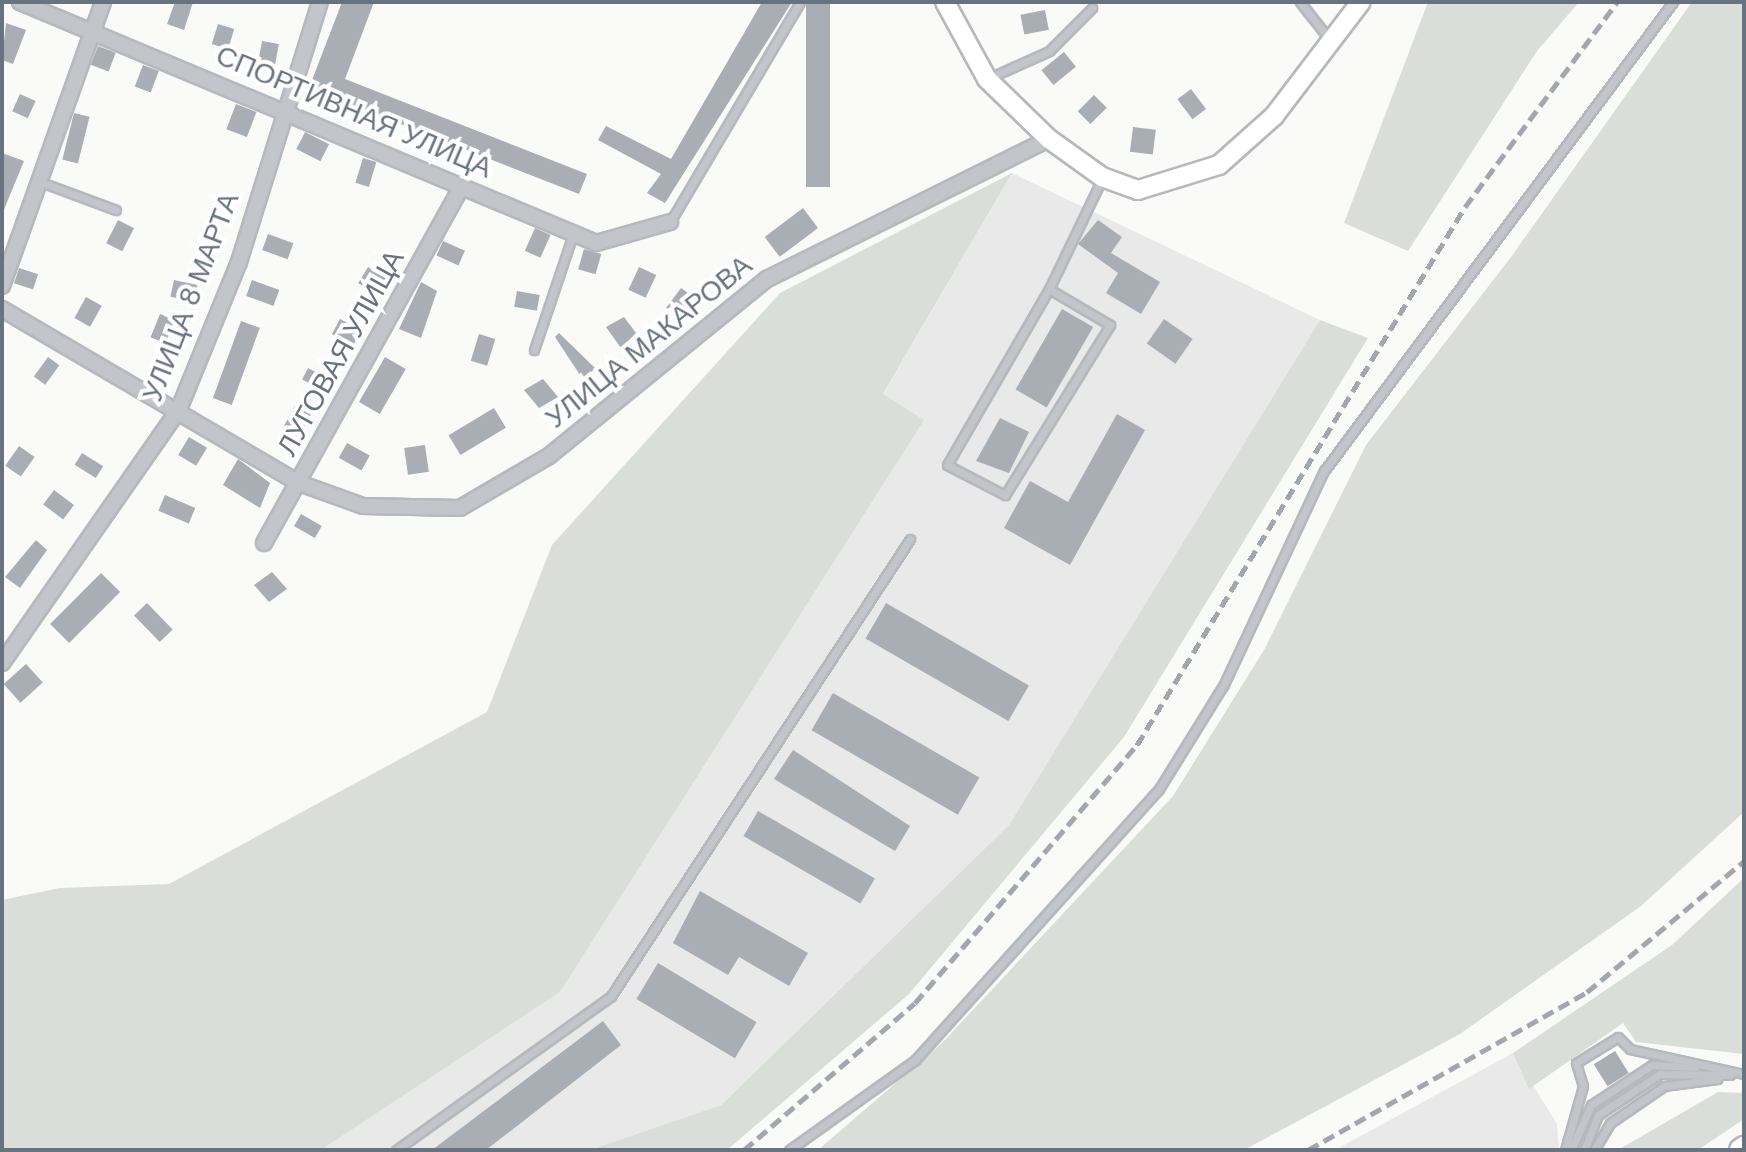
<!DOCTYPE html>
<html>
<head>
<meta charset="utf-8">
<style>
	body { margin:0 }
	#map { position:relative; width:1746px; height:1152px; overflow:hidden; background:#fafaf8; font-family:"DM Sans",sans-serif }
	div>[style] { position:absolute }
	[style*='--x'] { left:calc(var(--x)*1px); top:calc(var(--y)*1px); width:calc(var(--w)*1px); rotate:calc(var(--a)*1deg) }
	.built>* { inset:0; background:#e8e9e8 }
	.green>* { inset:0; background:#d9ded8 }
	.building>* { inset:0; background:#a8aeb4; transform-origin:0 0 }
	.roads { filter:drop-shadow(2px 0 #b5b9bd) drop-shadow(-2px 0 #b5b9bd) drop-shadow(0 2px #b5b9bd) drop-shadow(0 -2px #b5b9bd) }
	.service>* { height:7px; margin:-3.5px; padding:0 3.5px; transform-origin:3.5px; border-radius:3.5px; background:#c2c5c9 }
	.minor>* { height:14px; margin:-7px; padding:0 7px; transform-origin:7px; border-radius:7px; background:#c2c5c9 }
	.secondary>* { height:18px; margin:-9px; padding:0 9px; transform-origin:9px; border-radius:9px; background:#fff }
	.primary>* { height:22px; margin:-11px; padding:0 11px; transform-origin:11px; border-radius:11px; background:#fff }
	.rail>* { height:5px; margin-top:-2.5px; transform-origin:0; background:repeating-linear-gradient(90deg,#a2a7ad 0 12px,transparent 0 18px) }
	span { translate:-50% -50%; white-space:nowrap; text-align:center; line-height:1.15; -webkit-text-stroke:8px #fff; paint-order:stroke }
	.street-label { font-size:28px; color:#68737f }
	.frame { position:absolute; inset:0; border:4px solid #68737f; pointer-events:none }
</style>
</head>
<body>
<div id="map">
	<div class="built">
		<i style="clip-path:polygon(1012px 173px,1320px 320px,1009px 825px,721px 1105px,590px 1150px,321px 1150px,560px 992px,923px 420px,883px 395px)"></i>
		<i style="clip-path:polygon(1513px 1053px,1557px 1124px,1559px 1150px,1335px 1150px)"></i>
	</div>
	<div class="green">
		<i style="clip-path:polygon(1428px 2px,1579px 2px,1537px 51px,1408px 251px,1344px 223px)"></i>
		<i style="clip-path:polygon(1692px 2px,1744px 2px,1744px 812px,1641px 906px,1460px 1034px,1244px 1150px,818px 1150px,942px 1043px,1173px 796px,1264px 650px,1366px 445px,1511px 257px)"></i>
		<i style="clip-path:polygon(1012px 173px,883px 394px,924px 420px,560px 992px,321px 1150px,2px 1150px,2px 900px,60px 888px,169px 884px,487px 712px,552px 545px,780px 293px)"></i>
		<i style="clip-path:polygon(1320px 320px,1368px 338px,1124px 737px,909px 994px,727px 1150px,590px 1150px,721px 1105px,1009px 825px)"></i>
		<i style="clip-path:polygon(1744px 878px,1744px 1054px,1636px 1042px,1623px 1023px,1529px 1089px,1513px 1053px,1672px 945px)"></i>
		<i style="clip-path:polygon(1718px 1092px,1743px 1093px,1744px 1119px,1698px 1150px,1618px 1150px)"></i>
	</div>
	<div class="building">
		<i style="clip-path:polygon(175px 2px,193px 2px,184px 30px,167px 24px)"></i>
		<i style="clip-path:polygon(342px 2px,374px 2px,345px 79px,587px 174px,579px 194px,309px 88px)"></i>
		<i style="clip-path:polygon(762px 2px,792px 2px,665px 203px,647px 193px,661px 174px,598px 140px,606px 126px,671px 159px)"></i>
		<i style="left:806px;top:2px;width:24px;height:185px"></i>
		<i style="left:1045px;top:10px;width:20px;height:25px;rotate:79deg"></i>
		<i style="clip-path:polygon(6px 23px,26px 30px,13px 64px,2px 60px)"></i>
		<i style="left:218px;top:24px;width:17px;height:21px;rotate:17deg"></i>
		<i style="left:262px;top:41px;width:17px;height:22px;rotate:10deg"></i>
		<i style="left:98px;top:46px;width:19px;height:20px;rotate:21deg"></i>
		<i style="left:1064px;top:52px;width:19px;height:29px;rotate:51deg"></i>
		<i style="left:143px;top:65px;width:17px;height:23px;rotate:21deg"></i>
		<i style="left:1191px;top:89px;width:25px;height:17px;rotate:53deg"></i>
		<i style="left:20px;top:94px;width:17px;height:19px;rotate:24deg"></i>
		<i style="left:1094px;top:95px;width:18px;height:23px;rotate:45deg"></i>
		<i style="left:236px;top:104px;width:22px;height:27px;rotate:21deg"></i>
		<i style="left:74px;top:113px;width:16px;height:48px;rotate:14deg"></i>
		<i style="left:1133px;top:127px;width:23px;height:25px;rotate:7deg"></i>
		<i style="left:305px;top:132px;width:27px;height:19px;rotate:27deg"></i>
		<i style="clip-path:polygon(2px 153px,24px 161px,3px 212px,2px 211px)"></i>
		<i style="left:363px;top:158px;width:14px;height:26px;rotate:17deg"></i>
		<i style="left:803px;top:208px;width:25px;height:48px;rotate:53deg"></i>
		<i style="left:118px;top:220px;width:18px;height:26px;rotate:27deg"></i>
		<i style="clip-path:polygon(1098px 220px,1122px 237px,1111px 253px,1160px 282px,1141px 314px,1106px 293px,1118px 273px,1078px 244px)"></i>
		<i style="left:535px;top:228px;width:17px;height:25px;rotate:24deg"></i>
		<i style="left:268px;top:234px;width:27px;height:17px;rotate:20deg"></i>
		<i style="left:443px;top:241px;width:24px;height:16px;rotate:24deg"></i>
		<i style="left:584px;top:249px;width:18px;height:21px;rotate:16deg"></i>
		<i style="left:368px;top:267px;width:21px;height:19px;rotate:31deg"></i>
		<i style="left:639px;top:267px;width:19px;height:25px;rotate:25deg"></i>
		<i style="left:19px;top:268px;width:20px;height:16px;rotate:18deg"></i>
		<i style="left:174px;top:280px;width:24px;height:17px;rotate:12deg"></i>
		<i style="left:252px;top:280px;width:29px;height:17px;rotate:20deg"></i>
		<i style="clip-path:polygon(421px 282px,437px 291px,421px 338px,399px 329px)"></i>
		<i style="clip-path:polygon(681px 288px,691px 295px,683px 315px,666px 308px)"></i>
		<i style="left:517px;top:291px;width:23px;height:16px;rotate:10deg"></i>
		<i style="left:86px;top:297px;width:18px;height:24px;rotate:29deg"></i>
		<i style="left:1062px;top:309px;width:36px;height:93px;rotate:30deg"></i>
		<i style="left:160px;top:314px;width:16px;height:25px;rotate:22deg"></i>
		<i style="clip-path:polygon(624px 317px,636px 333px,621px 348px,606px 327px)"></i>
		<i style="left:340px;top:319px;width:24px;height:17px;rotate:28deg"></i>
		<i style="left:1164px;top:319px;width:35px;height:30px;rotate:35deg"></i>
		<i style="left:241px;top:321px;width:20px;height:82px;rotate:20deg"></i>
		<i style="clip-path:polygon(559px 333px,596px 369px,582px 378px,555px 337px)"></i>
		<i style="left:479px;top:334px;width:17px;height:28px;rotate:17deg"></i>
		<i style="left:48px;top:357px;width:14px;height:24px;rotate:36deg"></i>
		<i style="left:385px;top:357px;width:24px;height:52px;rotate:30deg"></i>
		<i style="left:308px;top:368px;width:27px;height:13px;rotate:27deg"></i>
		<i style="clip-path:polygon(543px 379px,558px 397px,539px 408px,524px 390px)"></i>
		<i style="left:295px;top:406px;width:18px;height:26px;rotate:29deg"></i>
		<i style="left:494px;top:408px;width:23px;height:53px;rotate:59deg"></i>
		<i style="clip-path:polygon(1117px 414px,1145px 430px,1070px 565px,1004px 528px,1030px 481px,1068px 502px)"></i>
		<i style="clip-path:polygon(1000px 418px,1029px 432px,1009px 473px,976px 461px)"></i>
		<i style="left:189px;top:437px;width:21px;height:21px;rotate:31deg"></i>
		<i style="left:347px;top:443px;width:26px;height:17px;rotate:29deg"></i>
		<i style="left:425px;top:445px;width:27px;height:21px;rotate:82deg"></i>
		<i style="left:19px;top:446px;width:19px;height:24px;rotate:35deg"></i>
		<i style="left:82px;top:453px;width:25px;height:14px;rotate:32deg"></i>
		<i style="clip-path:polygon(238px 459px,270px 483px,260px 508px,223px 485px)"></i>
		<i style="left:54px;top:490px;width:25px;height:18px;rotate:37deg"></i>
		<i style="left:165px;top:495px;width:33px;height:17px;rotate:23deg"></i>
		<i style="left:301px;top:514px;width:24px;height:14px;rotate:30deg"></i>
		<i style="clip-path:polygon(36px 540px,47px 550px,20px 588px,5px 577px)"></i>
		<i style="clip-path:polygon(272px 572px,287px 589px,269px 602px,254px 585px)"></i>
		<i style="left:101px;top:573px;width:27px;height:72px;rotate:45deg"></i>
		<i style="left:147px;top:603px;width:37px;height:18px;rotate:46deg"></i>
		<i style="left:886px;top:603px;width:165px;height:41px;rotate:30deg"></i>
		<i style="left:26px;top:664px;width:25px;height:30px;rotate:48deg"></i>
		<i style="left:833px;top:693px;width:169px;height:43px;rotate:30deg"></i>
		<i style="clip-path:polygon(793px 750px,910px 826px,895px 851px,774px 779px)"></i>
		<i style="left:758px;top:811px;width:135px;height:29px;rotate:30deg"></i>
		<i style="clip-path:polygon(700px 891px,808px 953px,789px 986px,739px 957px,728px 975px,673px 943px)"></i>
		<i style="left:658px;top:963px;width:115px;height:42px;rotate:31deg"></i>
		<i style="clip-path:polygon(603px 1021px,621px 1045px,486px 1150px,432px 1150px)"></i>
		<i style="left:1615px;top:1051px;width:26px;height:25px;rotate:58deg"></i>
	</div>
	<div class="roads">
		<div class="service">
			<i style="--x:1300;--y:2;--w:48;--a:51.7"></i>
			<i style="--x:989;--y:78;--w:66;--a:-24.2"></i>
			<i style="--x:1049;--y:51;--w:61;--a:-45"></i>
			<i style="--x:38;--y:181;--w:83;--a:20.4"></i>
			<i style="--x:670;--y:222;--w:256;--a:-59.4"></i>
			<i style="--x:1049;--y:289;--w:71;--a:30.5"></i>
			<i style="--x:1110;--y:325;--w:200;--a:121.7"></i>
			<i style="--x:1005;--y:495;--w:65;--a:-152.7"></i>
			<i style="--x:947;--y:465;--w:203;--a:-59.9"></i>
			<i style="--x:1049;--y:289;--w:122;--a:-64.3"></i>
			<i style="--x:534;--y:350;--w:122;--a:-71.4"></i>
			<i style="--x:396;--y:1150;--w:264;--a:-35.6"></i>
			<i style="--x:611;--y:996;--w:546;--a:-56.8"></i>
			<i style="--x:789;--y:1150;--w:155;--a:-35.5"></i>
			<i style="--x:915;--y:1060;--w:365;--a:-48"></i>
			<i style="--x:1159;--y:789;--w:123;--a:-58.2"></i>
			<i style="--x:1224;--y:684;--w:235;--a:-64.9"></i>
			<i style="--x:1324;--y:471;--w:585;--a:-53.35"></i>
			<i style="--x:1565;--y:1150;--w:66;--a:-74.3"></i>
			<i style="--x:1583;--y:1086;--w:24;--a:-107"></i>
			<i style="--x:1576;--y:1063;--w:49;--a:-31.8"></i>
			<i style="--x:1618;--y:1037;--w:17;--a:45"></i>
			<i style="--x:1630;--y:1049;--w:117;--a:12.4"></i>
			<i style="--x:1571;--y:1150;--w:49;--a:-66"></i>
			<i style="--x:1591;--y:1105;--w:73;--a:-33.3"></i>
			<i style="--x:1652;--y:1065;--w:43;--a:2.7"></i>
			<i style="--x:1584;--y:1150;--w:38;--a:-68"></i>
			<i style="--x:1598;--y:1115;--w:74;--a:-33.5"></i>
			<i style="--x:1660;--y:1074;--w:70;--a:0.8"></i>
			<i style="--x:1594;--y:1150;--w:31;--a:-59"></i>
			<i style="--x:1610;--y:1123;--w:65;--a:-34.4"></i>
			<i style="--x:1664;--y:1086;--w:54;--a:-7.4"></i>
		</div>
		<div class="minor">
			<i style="--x:20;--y:2;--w:624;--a:22.7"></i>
			<i style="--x:596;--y:243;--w:77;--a:-15.8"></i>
			<i style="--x:2;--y:286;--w:301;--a:-70.4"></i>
			<i style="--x:2;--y:309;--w:344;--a:30.4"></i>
			<i style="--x:299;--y:483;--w:68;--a:19.8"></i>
			<i style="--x:363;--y:506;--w:97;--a:1.2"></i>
			<i style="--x:460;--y:508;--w:103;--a:-30.3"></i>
			<i style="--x:549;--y:456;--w:281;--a:-39.1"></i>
			<i style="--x:767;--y:279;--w:315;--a:-26.4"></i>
			<i style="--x:264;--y:543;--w:406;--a:-61"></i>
			<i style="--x:2;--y:663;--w:310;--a:-55.1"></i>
			<i style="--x:179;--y:409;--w:159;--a:-67.8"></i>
			<i style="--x:239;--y:262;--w:272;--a:-72.7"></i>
		</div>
		<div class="secondary">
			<i style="--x:945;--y:2;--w:88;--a:61.4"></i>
			<i style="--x:987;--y:79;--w:86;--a:44.1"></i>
			<i style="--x:1049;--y:139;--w:65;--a:35.6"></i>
			<i style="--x:1102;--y:177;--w:38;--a:20"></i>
			<i style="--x:1138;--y:190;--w:85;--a:-17.2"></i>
			<i style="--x:1219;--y:165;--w:74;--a:-41.7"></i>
			<i style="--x:1274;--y:116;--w:143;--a:-52.7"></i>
		</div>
		<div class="primary">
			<i style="--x:1741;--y:1150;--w:4;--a:-34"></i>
		</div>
	</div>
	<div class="rail">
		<i style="--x:744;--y:1150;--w:225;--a:-40.7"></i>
		<i style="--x:915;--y:1003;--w:340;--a:-49.3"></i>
		<i style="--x:1137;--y:745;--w:630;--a:-58.63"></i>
		<i style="--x:1465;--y:207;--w:255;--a:-53.4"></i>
		<i style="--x:1308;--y:1150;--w:321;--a:-29.5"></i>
		<i style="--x:1587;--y:992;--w:204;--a:-39.8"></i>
	</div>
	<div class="street-label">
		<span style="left:354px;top:112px;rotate:23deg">СПОРТИВНАЯ УЛИЦА</span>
		<span style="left:191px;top:297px;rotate:-69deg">УЛИЦА 8 МАРТА</span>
		<span style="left:649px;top:342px;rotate:-39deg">УЛИЦА МАКАРОВА</span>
		<span style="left:341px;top:353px;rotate:-61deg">ЛУГОВАЯ УЛИЦА</span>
	</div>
	<div class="frame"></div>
</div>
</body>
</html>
